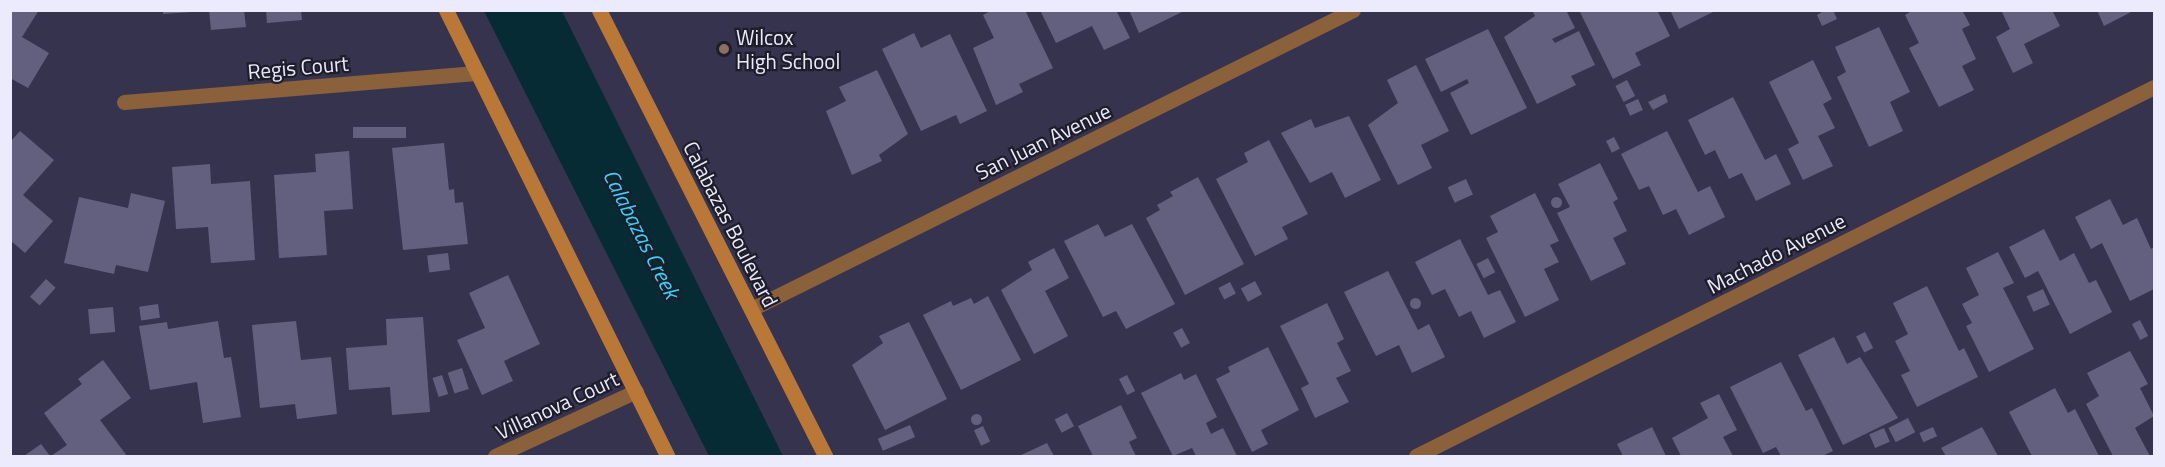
<!DOCTYPE html>
<html>
<head>
<meta charset="utf-8">
<style>
	body { margin:0 }
	#map { position:relative; width:2165px; height:467px; overflow:hidden; background:#36334f; font-family:"Titillium Web",sans-serif }
	div>[style] { position:absolute }
	[style*='--x'] { left:calc(var(--x)*1px); top:calc(var(--y)*1px); width:calc(var(--w)*1px); rotate:calc(var(--a)*1deg) }
	.water>* { inset:0; background:#072b34 }
	.building>* { inset:0; background:#63607f; transform-origin:0 0 }
	.round { border-radius:50% }
	.street>* { height:15px; margin:-7.5px; padding:0 7.5px; transform-origin:7.5px; border-radius:7.5px; background:#8b613c }
	.secondary>* { height:15px; margin:-7.5px; padding:0 7.5px; transform-origin:7.5px; border-radius:7.5px; background:#b97738 }
	.dots>* { width:16px; height:16px; translate:-50% -50%; box-sizing:border-box; border:3px solid #1e1d2a; border-radius:50% }
	span { translate:-50% -50%; white-space:nowrap; text-align:center; line-height:1.15; -webkit-text-stroke:4.5px #1e1d2a; paint-order:stroke }
	.poi-label { font-size:21px; color:#eceafd }
	.left { translate:0 -50%; text-align:left }
	.street-label { font-size:21px; color:#eceafd }
	.water-label { font-size:22px; color:#30d4fd; font-style:italic }
	.frame { position:absolute; inset:0; border:12px solid #eceafd; pointer-events:none }
</style>
</head>
<body>
<div id="map">
	<div class="water">
		<i style="clip-path:polygon(484px 11px,562px 11px,783px 456px,709px 456px)"></i>
	</div>
	<div class="building">
		<i style="clip-path:polygon(10px 10px,39px 10px,22px 37px,49px 53px,28px 88px,10px 78px)"></i>
		<i style="clip-path:polygon(163px 10px,192px 10px,192px 12px,163px 14px)"></i>
		<i style="clip-path:polygon(209px 10px,244px 10px,246px 27px,211px 30px)"></i>
		<i style="clip-path:polygon(266px 10px,301px 10px,302px 20px,267px 23px)"></i>
		<i style="clip-path:polygon(992px 10px,1025px 10px,1053px 68px,1019px 84px,1023px 92px,996px 105px,973px 48px,994px 38px,983px 15px)"></i>
		<i style="clip-path:polygon(1040px 10px,1116px 10px,1130px 38px,1104px 50px,1092px 26px,1056px 43px)"></i>
		<i style="clip-path:polygon(1129px 10px,1186px 10px,1139px 33px)"></i>
		<i style="clip-path:polygon(1532px 10px,1566px 10px,1575px 28px,1552px 39px,1555px 43px,1579px 31px,1595px 65px,1571px 76px,1576px 85px,1537px 104px,1504px 37px,1535px 16px)"></i>
		<i style="clip-path:polygon(1579px 10px,1657px 10px,1670px 36px,1635px 53px,1641px 65px,1613px 79px)"></i>
		<i style="clip-path:polygon(1670px 10px,1717px 10px,1679px 29px)"></i>
		<i style="clip-path:polygon(1825px 10px,1833px 10px,1837px 19px,1822px 26px,1817px 15px)"></i>
		<i style="clip-path:polygon(1913px 10px,1962px 10px,1970px 25px,1962px 29px,1976px 59px,1962px 66px,1974px 90px,1939px 107px,1909px 48px,1919px 43px,1905px 15px)"></i>
		<i style="clip-path:polygon(2001px 10px,2052px 10px,2060px 26px,2024px 44px,2033px 63px,2013px 73px,1996px 37px,2010px 29px)"></i>
		<i style="clip-path:polygon(2097px 10px,2135px 10px,2104px 26px)"></i>
		<i style="clip-path:polygon(1879px 27px,1910px 92px,1890px 102px,1903px 131px,1869px 147px,1837px 77px,1846px 72px,1835px 47px)"></i>
		<i style="clip-path:polygon(1488px 29px,1527px 108px,1471px 135px,1450px 93px,1469px 83px,1467px 79px,1441px 92px,1425px 59px)"></i>
		<i style="clip-path:polygon(914px 33px,921px 48px,950px 34px,987px 111px,960px 124px,956px 115px,921px 131px,882px 49px)"></i>
		<i style="clip-path:polygon(1813px 60px,1832px 99px,1823px 104px,1835px 128px,1818px 136px,1833px 166px,1803px 180px,1788px 149px,1799px 143px,1769px 82px)"></i>
		<i style="clip-path:polygon(1416px 65px,1449px 131px,1421px 145px,1432px 168px,1398px 185px,1368px 125px,1398px 103px,1387px 80px)"></i>
		<i style="clip-path:polygon(877px 70px,908px 134px,879px 155px,882px 161px,852px 175px,826px 111px,846px 101px,839px 87px)"></i>
		<i style="left:1627px;top:80px;width:18px;height:13px;rotate:63deg"></i>
		<i style="clip-path:polygon(1665px 94px,1668px 102px,1653px 110px,1648px 102px)"></i>
		<i style="clip-path:polygon(1733px 97px,1765px 160px,1776px 154px,1791px 184px,1756px 201px,1742px 173px,1729px 179px,1715px 150px,1705px 155px,1688px 120px)"></i>
		<i style="left:1638px;top:99px;width:12px;height:14px;rotate:66deg"></i>
		<i style="clip-path:polygon(1349px 116px,1381px 180px,1345px 198px,1332px 172px,1310px 183px,1281px 133px,1311px 119px,1315px 128px)"></i>
		<i style="left:406px;top:127px;width:11px;height:53px;rotate:90deg"></i>
		<i style="clip-path:polygon(20px 131px,54px 160px,23px 195px,53px 221px,25px 253px,10px 240px,10px 142px)"></i>
		<i style="clip-path:polygon(1667px 131px,1698px 192px,1710px 186px,1725px 217px,1689px 235px,1676px 209px,1663px 215px,1649px 186px,1639px 190px,1621px 154px)"></i>
		<i style="left:1614px;top:137px;width:13px;height:9px;rotate:63deg"></i>
		<i style="clip-path:polygon(1269px 140px,1308px 214px,1282px 227px,1288px 239px,1255px 256px,1216px 179px,1248px 162px,1244px 153px)"></i>
		<i style="clip-path:polygon(444px 143px,449px 190px,454px 189px,455px 203px,463px 202px,468px 244px,403px 250px,392px 148px)"></i>
		<i style="clip-path:polygon(349px 151px,353px 209px,324px 211px,327px 255px,279px 258px,274px 175px,316px 172px,315px 154px)"></i>
		<i style="clip-path:polygon(1600px 163px,1618px 199px,1613px 202px,1627px 231px,1613px 238px,1626px 264px,1591px 281px,1557px 213px,1570px 207px,1558px 184px)"></i>
		<i style="clip-path:polygon(210px 164px,211px 184px,250px 181px,255px 260px,211px 263px,208px 227px,176px 229px,172px 167px)"></i>
		<i style="clip-path:polygon(1198px 177px,1244px 264px,1185px 295px,1146px 218px,1160px 210px,1157px 205px,1173px 196px,1170px 192px)"></i>
		<i style="left:1466px;top:179px;width:17px;height:20px;rotate:66deg"></i>
		<i style="clip-path:polygon(131px 193px,165px 201px,148px 272px,116px 265px,114px 274px,64px 263px,79px 197px,128px 208px)"></i>
		<i style="clip-path:polygon(1535px 193px,1559px 241px,1550px 245px,1559px 262px,1544px 269px,1559px 300px,1525px 317px,1486px 238px,1498px 232px,1490px 216px)"></i>
		<i class="round" style="left:1550.5px;top:196.5px;width:11px;height:11px"></i>
		<i style="clip-path:polygon(2110px 199px,2123px 225px,2137px 218px,2151px 249px,2154px 247px,2154px 289px,2130px 301px,2102px 243px,2091px 249px,2075px 217px)"></i>
		<i style="clip-path:polygon(1098px 224px,1105px 237px,1132px 224px,1175px 304px,1126px 329px,1116px 311px,1103px 317px,1064px 241px)"></i>
		<i style="clip-path:polygon(2044px 229px,2060px 261px,2074px 253px,2089px 283px,2096px 280px,2112px 312px,2070px 334px,2038px 271px,2025px 278px,2009px 247px)"></i>
		<i style="clip-path:polygon(1460px 239px,1488px 295px,1500px 290px,1516px 322px,1484px 338px,1471px 311px,1459px 317px,1445px 289px,1432px 295px,1415px 262px)"></i>
		<i style="clip-path:polygon(1054px 248px,1069px 278px,1045px 291px,1068px 336px,1034px 354px,1001px 290px,1032px 270px,1028px 262px)"></i>
		<i style="clip-path:polygon(1998px 252px,2014px 283px,2003px 288px,2034px 349px,1989px 372px,1966px 326px,1972px 323px,1962px 304px,1979px 295px,1966px 268px)"></i>
		<i style="left:448px;top:253px;width:17px;height:21px;rotate:83deg"></i>
		<i style="left:1488px;top:258px;width:16px;height:13px;rotate:63deg"></i>
		<i style="clip-path:polygon(1388px 271px,1418px 330px,1429px 324px,1445px 357px,1412px 373px,1399px 345px,1376px 356px,1344px 292px)"></i>
		<i style="clip-path:polygon(508px 275px,540px 344px,504px 361px,513px 381px,482px 395px,457px 340px,485px 328px,469px 293px)"></i>
		<i style="left:46px;top:279px;width:13px;height:24px;rotate:42deg"></i>
		<i style="left:1255px;top:281px;width:15px;height:16px;rotate:62deg"></i>
		<i style="left:1230px;top:282px;width:13px;height:13px;rotate:63deg"></i>
		<i style="clip-path:polygon(1927px 286px,1959px 351px,1964px 348px,1978px 377px,1917px 407px,1901px 375px,1910px 371px,1895px 341px,1908px 334px,1893px 303px)"></i>
		<i style="left:2043px;top:289px;width:17px;height:18px;rotate:66deg"></i>
		<i style="clip-path:polygon(988px 296px,1021px 360px,961px 390px,923px 315px,951px 301px,953px 306px,971px 298px,974px 304px)"></i>
		<i class="round" style="left:1409.5px;top:297.5px;width:11px;height:11px"></i>
		<i style="clip-path:polygon(1327px 303px,1344px 339px,1337px 343px,1351px 371px,1336px 378px,1349px 402px,1315px 418px,1301px 388px,1309px 384px,1280px 326px)"></i>
		<i style="left:158px;top:304px;width:14px;height:19px;rotate:82deg"></i>
		<i style="left:113px;top:307px;width:25px;height:25px;rotate:85deg"></i>
		<i style="clip-path:polygon(423px 317px,430px 412px,392px 415px,390px 387px,349px 390px,346px 348px,387px 345px,386px 319px)"></i>
		<i style="left:2140px;top:320px;width:18px;height:9px;rotate:63deg"></i>
		<i style="clip-path:polygon(218px 321px,224px 358px,231px 357px,241px 417px,203px 423px,197px 382px,150px 390px,139px 326px,167px 322px,168px 329px)"></i>
		<i style="clip-path:polygon(296px 321px,301px 360px,331px 357px,337px 414px,297px 419px,295px 404px,260px 408px,252px 325px)"></i>
		<i style="clip-path:polygon(909px 322px,947px 399px,885px 430px,852px 365px,883px 343px,879px 336px)"></i>
		<i style="left:1182px;top:328px;width:17px;height:10px;rotate:62deg"></i>
		<i style="left:1865px;top:332px;width:18px;height:10px;rotate:63deg"></i>
		<i style="clip-path:polygon(1834px 337px,1847px 364px,1860px 357px,1898px 418px,1843px 445px,1798px 355px)"></i>
		<i style="clip-path:polygon(1268px 347px,1299px 410px,1261px 430px,1268px 444px,1252px 452px,1216px 379px,1230px 372px,1228px 367px)"></i>
		<i style="clip-path:polygon(2130px 351px,2148px 384px,2140px 388px,2154px 416px,2135px 428px,2150px 456px,2113px 456px,2086px 404px,2099px 396px,2087px 373px)"></i>
		<i style="clip-path:polygon(103px 360px,131px 398px,100px 420px,127px 456px,51px 456px,67px 445px,44px 413px,82px 384px,78px 379px)"></i>
		<i style="clip-path:polygon(1781px 362px,1806px 411px,1812px 408px,1833px 451px,1822px 456px,1781px 456px,1776px 447px,1763px 453px,1730px 387px)"></i>
		<i style="left:462px;top:368px;width:22px;height:15px;rotate:72deg"></i>
		<i style="clip-path:polygon(1181px 373px,1184px 380px,1196px 374px,1217px 417px,1206px 423px,1211px 434px,1223px 428px,1237px 456px,1196px 456px,1192px 448px,1173px 456px,1141px 393px)"></i>
		<i style="left:442px;top:375px;width:20px;height:10px;rotate:72deg"></i>
		<i style="left:1127px;top:375px;width:18px;height:9px;rotate:63deg"></i>
		<i style="clip-path:polygon(2055px 388px,2068px 413px,2075px 409px,2099px 456px,2032px 456px,2009px 412px)"></i>
		<i style="clip-path:polygon(1719px 394px,1737px 430px,1723px 437px,1733px 456px,1681px 456px,1672px 438px,1708px 418px,1700px 403px)"></i>
		<i style="clip-path:polygon(1121px 405px,1137px 438px,1129px 442px,1136px 456px,1093px 456px,1078px 426px)"></i>
		<i style="left:1067px;top:413px;width:15px;height:14px;rotate:62deg"></i>
		<i class="round" style="left:970.5px;top:413.5px;width:11px;height:11px"></i>
		<i style="left:1908px;top:418px;width:16px;height:22px;rotate:63deg"></i>
		<i style="left:910px;top:425px;width:13px;height:35px;rotate:67deg"></i>
		<i style="left:983px;top:426px;width:17px;height:10px;rotate:65deg"></i>
		<i style="clip-path:polygon(1652px 427px,1666px 456px,1623px 456px,1617px 444px)"></i>
		<i style="left:1933px;top:427px;width:10px;height:15px;rotate:66deg"></i>
		<i style="clip-path:polygon(1982px 427px,1998px 456px,1946px 456px,1941px 448px)"></i>
		<i style="left:1884px;top:428px;width:15px;height:16px;rotate:67deg"></i>
		<i style="clip-path:polygon(1047px 443px,1054px 456px,1019px 456px)"></i>
		<i style="clip-path:polygon(41px 444px,50px 456px,24px 456px)"></i>
	</div>
	<div class="street">
		<i style="--x:124;--y:102;--w:353;--a:-4.7"></i>
		<i style="--x:751;--y:309;--w:672;--a:-26.41"></i>
		<i style="--x:495;--y:456;--w:155;--a:-24.7"></i>
		<i style="--x:1416;--y:456;--w:825;--a:-26.57"></i>
	</div>
	<div class="secondary">
		<i style="--x:446;--y:10;--w:498;--a:63.6"></i>
		<i style="--x:599;--y:10;--w:500;--a:63.1"></i>
	</div>
	<div class="dots">
		<i style="left:724px;top:49px;background:#8d6e63"></i>
	</div>
	<div class="poi-label">
		<span class="left" style="left:736px;top:49px">Wilcox<br>High School</span>
	</div>
	<div class="street-label">
		<span style="left:298px;top:67px;rotate:-5deg">Regis Court</span>
		<span style="left:1043px;top:141px;rotate:-26deg">San Juan Avenue</span>
		<span style="left:731px;top:224px;rotate:63deg">Calabazas Boulevard</span>
		<span style="left:1776px;top:253px;rotate:-27deg">Machado Avenue</span>
		<span style="left:557px;top:405px;rotate:-25deg">Villanova Court</span>
	</div>
	<div class="water-label">
		<span style="left:641px;top:234px;rotate:63deg">Calabazas Creek</span>
	</div>
	<div class="frame"></div>
</div>
</body>
</html>
